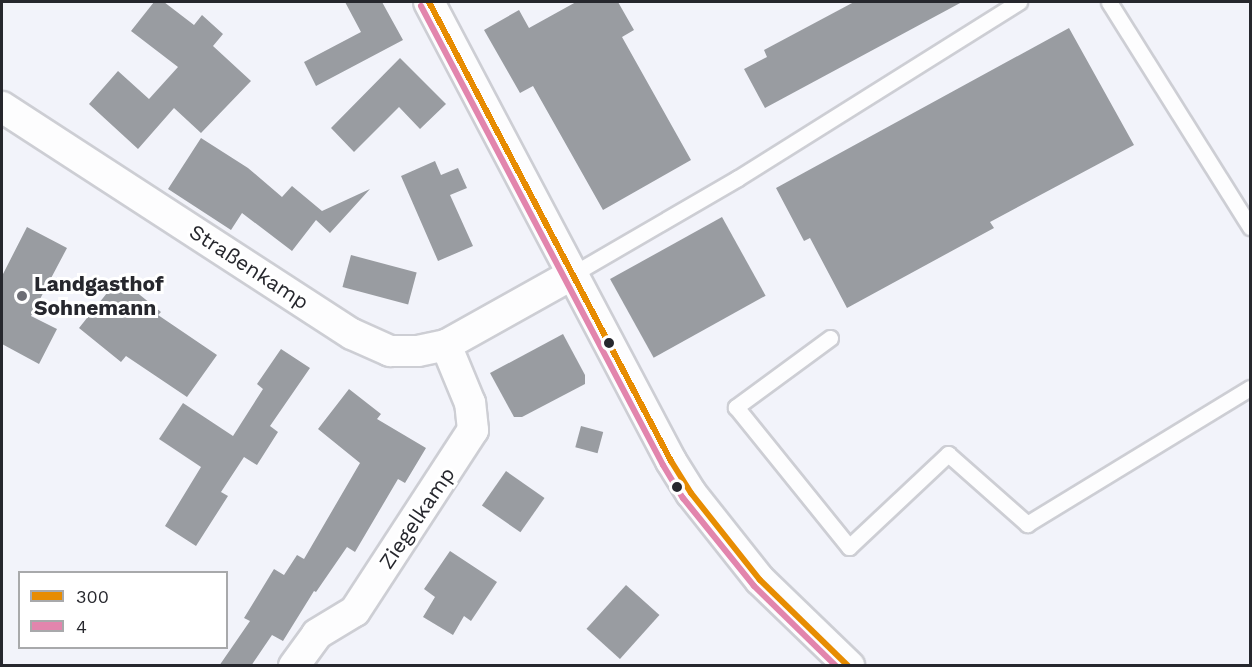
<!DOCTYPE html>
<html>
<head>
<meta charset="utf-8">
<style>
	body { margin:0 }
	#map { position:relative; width:1252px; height:667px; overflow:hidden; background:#f2f3fa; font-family:"Work Sans",sans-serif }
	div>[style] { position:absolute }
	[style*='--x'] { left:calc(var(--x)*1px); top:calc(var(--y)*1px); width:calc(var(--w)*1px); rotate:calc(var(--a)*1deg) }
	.building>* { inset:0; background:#999ca1; transform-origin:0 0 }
	.roads { filter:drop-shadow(2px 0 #cdced4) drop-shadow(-2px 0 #cdced4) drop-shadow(0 2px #cdced4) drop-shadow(0 -2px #cdced4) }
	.service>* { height:15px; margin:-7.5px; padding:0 7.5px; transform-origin:7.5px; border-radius:7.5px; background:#fdfdfe }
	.minor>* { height:30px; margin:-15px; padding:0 15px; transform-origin:15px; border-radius:15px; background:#fdfdfe }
	.bus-1>* { height:6px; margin:-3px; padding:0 3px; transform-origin:3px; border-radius:3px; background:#e78c02 }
	.bus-2>* { height:6px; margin:-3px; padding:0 3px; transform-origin:3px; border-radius:3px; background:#e285ad }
	.dots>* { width:16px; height:16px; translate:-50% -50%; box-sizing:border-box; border:3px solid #fff; border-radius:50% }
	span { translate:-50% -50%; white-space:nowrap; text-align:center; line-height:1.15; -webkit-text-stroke:6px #fff; paint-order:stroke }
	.street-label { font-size:21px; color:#26272d }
	.poi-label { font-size:21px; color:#26272d; font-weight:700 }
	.left { translate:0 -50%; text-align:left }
	.frame { position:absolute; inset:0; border:3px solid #26272d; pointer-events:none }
	.legend { position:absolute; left:18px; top:571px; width:210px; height:78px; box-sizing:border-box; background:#fff; border:2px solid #a8a9ab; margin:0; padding:8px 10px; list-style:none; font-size:18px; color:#26272d }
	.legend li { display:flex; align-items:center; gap:12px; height:30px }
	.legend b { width:30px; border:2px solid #a8a9ab }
</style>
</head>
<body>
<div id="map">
	<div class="building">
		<i style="clip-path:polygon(154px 2px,164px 2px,194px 25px,202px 15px,223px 34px,213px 46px,251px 81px,201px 133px,174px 108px,138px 149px,89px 104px,118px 71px,149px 99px,178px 67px,131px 31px)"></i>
		<i style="clip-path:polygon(345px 2px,382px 2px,403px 40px,316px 86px,304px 62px,361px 32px)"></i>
		<i style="clip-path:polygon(576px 2px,618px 2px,634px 30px,622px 37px,691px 160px,603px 210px,533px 86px,520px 93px,484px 30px,519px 10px,529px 28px)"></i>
		<i style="clip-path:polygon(854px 2px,962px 2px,765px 108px,744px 69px,767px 57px,764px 50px)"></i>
		<i style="clip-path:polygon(1069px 28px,1134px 145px,990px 222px,994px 228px,847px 308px,810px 238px,804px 241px,776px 188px)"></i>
		<i style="clip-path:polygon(400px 58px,446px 104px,420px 129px,399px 107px,354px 152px,331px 128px)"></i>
		<i style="clip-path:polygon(201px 138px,248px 168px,282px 197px,292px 186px,322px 211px,370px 189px,330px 233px,316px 220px,292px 251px,242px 213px,231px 230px,168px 189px)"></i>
		<i style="clip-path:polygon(435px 161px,441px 175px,458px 168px,467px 188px,450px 195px,473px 246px,438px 261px,401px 176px)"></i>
		<i style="left:722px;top:217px;width:90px;height:128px;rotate:61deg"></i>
		<i style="clip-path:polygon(27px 227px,67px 248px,31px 316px,57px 329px,39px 364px,2px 344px,2px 276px)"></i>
		<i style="left:351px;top:255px;width:68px;height:33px;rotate:15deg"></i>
		<i style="clip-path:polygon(119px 278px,161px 312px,158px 315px,217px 355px,187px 397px,126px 356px,121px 362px,79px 328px)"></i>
		<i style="clip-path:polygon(563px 334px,585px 375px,585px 384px,522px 417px,514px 417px,490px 373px)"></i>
		<i style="clip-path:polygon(281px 349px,310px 368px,270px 426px,278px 432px,257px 465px,244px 457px,221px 492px,228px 496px,196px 546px,165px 526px,201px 467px,159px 439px,183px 403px,233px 436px,263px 389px,257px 384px)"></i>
		<i style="clip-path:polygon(349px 389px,381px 414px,377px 419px,426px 448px,405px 483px,398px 479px,355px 552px,347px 547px,316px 592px,314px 591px,283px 641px,272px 635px,251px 666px,219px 666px,250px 621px,244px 618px,274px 569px,284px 575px,297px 555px,304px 559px,360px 463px,318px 429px)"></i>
		<i style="left:581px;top:426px;width:23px;height:22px;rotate:15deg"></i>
		<i style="left:506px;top:471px;width:47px;height:42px;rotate:35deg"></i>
		<i style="clip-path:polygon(450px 551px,497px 582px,471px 621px,464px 616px,453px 635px,423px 617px,435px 597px,424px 589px)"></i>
		<i style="left:626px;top:585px;width:45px;height:59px;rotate:42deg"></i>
	</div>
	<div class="roads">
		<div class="service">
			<i style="--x:1109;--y:2;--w:266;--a:57.9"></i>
			<i style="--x:573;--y:274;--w:191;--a:-30.2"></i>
			<i style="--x:738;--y:178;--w:332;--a:-32.1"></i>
			<i style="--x:830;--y:338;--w:117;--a:143.7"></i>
			<i style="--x:736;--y:407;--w:180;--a:51.1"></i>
			<i style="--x:849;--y:547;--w:136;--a:-43.2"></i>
			<i style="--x:948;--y:454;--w:106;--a:41.5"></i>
			<i style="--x:1027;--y:524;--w:261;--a:-31.4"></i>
		</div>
		<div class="minor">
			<i style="--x:429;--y:2;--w:519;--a:62.2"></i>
			<i style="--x:671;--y:461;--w:38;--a:58"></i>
			<i style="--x:691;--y:493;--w:111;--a:51.6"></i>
			<i style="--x:760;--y:580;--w:124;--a:44"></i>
			<i style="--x:2;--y:107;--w:417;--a:33"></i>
			<i style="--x:352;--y:334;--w:42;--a:24.1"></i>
			<i style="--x:390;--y:351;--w:28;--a:0"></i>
			<i style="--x:418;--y:351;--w:29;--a:-12"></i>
			<i style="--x:446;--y:345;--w:145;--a:-29.2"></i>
			<i style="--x:294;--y:666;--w:39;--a:-54"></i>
			<i style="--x:317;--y:634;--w:44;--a:-31.2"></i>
			<i style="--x:355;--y:611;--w:216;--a:-56.9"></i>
			<i style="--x:473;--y:430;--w:27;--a:-96"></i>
			<i style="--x:470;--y:403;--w:63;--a:-112.5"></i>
		</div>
	</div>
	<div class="bus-1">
		<i style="--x:429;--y:2;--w:519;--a:62.2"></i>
		<i style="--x:671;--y:461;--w:38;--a:58"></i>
		<i style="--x:691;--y:493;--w:111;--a:51.6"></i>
		<i style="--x:760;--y:580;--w:123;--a:44.3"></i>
	</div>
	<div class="bus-2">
		<i style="--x:421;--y:6;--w:519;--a:62.2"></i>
		<i style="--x:663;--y:465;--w:39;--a:59"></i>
		<i style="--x:683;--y:498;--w:113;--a:51.1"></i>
		<i style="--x:754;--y:586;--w:115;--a:44.3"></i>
	</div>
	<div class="dots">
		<i style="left:22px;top:296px;background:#6d6e75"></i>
		<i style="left:609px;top:343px;background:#26272d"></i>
		<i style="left:677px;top:487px;background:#26272d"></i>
	</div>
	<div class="street-label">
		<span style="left:249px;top:267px;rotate:33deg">Straßenkamp</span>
		<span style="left:417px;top:518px;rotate:-56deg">Ziegelkamp</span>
	</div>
	<div class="poi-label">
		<span class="left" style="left:34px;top:296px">Landgasthof<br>Sohnemann</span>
	</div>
	<div class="frame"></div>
	<ul class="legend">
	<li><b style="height:8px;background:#e78c02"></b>300</li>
	<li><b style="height:8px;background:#e285ad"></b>4</li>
	</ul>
</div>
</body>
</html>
